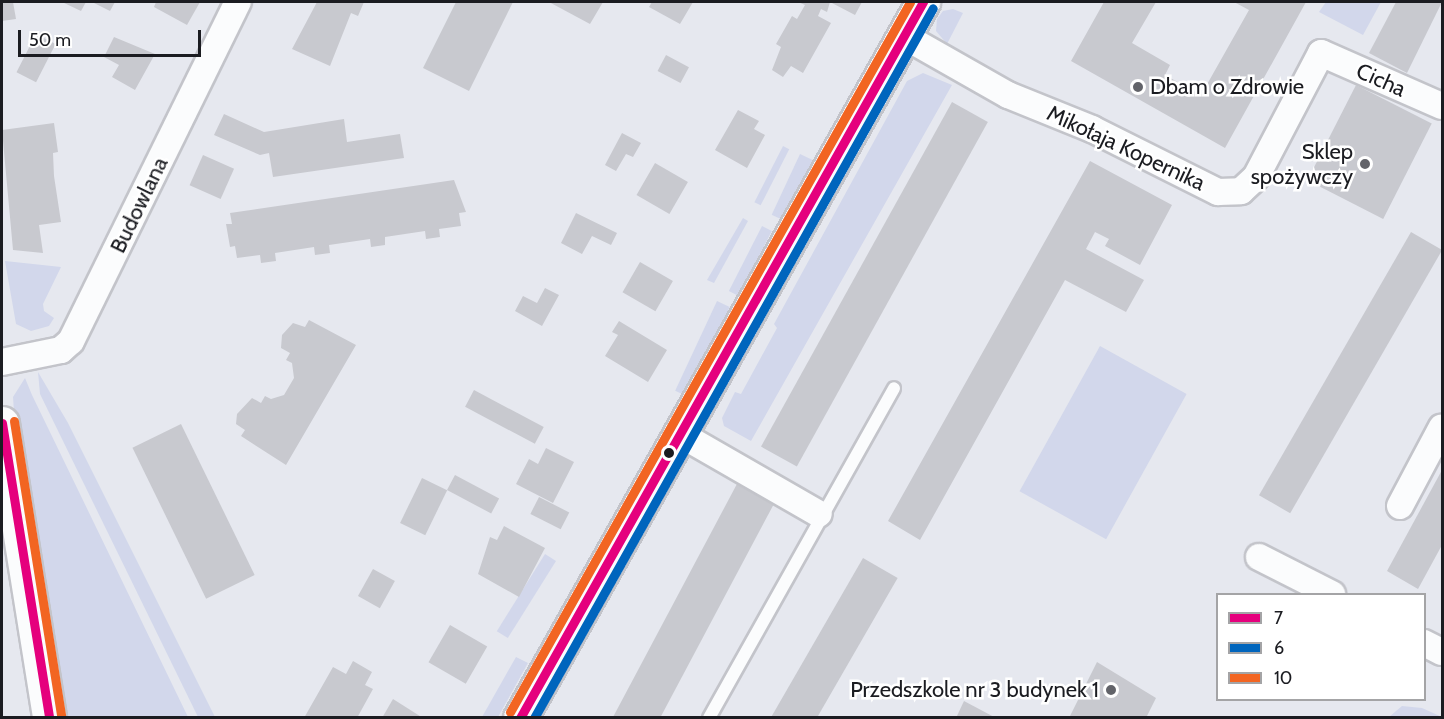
<!DOCTYPE html>
<html>
<head>
<meta charset="utf-8">
<style>
	body { margin:0 }
	#map { position:relative; width:1444px; height:719px; overflow:hidden; background:#e6e8ef; font-family:Cabin,sans-serif }
	div>[style] { position:absolute }
	[style*='--x'] { left:calc(var(--x)*1px); top:calc(var(--y)*1px); width:calc(var(--w)*1px); rotate:calc(var(--a)*1deg) }
	.green>* { inset:0; background:#d2d7eb; transform-origin:0 0 }
	.building>* { inset:0; background:#c8c9cf; transform-origin:0 0 }
	.roads { filter:drop-shadow(2px 0 #c3c4ca) drop-shadow(-2px 0 #c3c4ca) drop-shadow(0 2px #c3c4ca) drop-shadow(0 -2px #c3c4ca) }
	.lane>* { height:12px; margin:-6px; padding:0 6px; transform-origin:6px; border-radius:6px; background:#fbfcfd }
	.street>* { height:26px; margin:-13px; padding:0 13px; transform-origin:13px; border-radius:13px; background:#fbfcfd }
	.secondary>* { height:33px; margin:-16.5px; padding:0 16.5px; transform-origin:16.5px; border-radius:16.5px; background:#fbfcfd }
	.bus-1>* { height:9px; margin:-4.5px; padding:0 4.5px; transform-origin:4.5px; border-radius:4.5px; background:#e5007d }
	.bus-2>* { height:9px; margin:-4.5px; padding:0 4.5px; transform-origin:4.5px; border-radius:4.5px; background:#0065bd }
	.bus-3>* { height:9px; margin:-4.5px; padding:0 4.5px; transform-origin:4.5px; border-radius:4.5px; background:#f26522 }
	.dots>* { width:16px; height:16px; translate:-50% -50%; box-sizing:border-box; border:3px solid #fff; border-radius:50% }
	span { translate:-50% -50%; white-space:nowrap; text-align:center; line-height:1.15; -webkit-text-stroke:5px #fff; paint-order:stroke }
	.street-label { font-size:22px; color:#1b1c21 }
	.poi-label { font-size:22px; color:#1b1c21 }
	.left { translate:0 -50%; text-align:left }
	.right { translate:-100% -50%; text-align:right }
	.frame { position:absolute; inset:0; border:3px solid #1b1c21; pointer-events:none }
	.legend { position:absolute; left:1216px; top:593px; width:210px; height:108px; box-sizing:border-box; background:#fff; border:2px solid #a4a4a6; margin:0; padding:8px 10px; list-style:none; font-size:18px; color:#1b1c21 }
	.legend li { display:flex; align-items:center; gap:12px; height:30px }
	.legend b { width:30px; border:2px solid #a4a4a6 }
	.scale { position:absolute; left:18px; top:30px; width:183px; height:27px; box-sizing:border-box; border:3px solid #1b1c21; border-top:0; padding-left:8px; font-size:18px; line-height:21px; white-space:nowrap; color:#1b1c21; -webkit-text-stroke:4px #fff; paint-order:stroke }
</style>
</head>
<body>
<div id="map">
	<div class="green">
		<i style="clip-path:polygon(1326px 2px,1381px 2px,1363px 35px,1319px 12px)"></i>
		<i style="clip-path:polygon(953px 9px,963px 13px,947px 44px,936px 31px,937px 19px,943px 11px)"></i>
		<i style="clip-path:polygon(923px 73px,952px 85px,751px 441px,724px 426px,722px 418px,735px 392px,741px 394px,777px 328px,774px 324px,907px 81px)"></i>
		<i style="left:783px;top:146px;width:7px;height:63px;rotate:27deg"></i>
		<i style="left:800px;top:154px;width:14px;height:67px;rotate:25deg"></i>
		<i style="clip-path:polygon(743px 218px,748px 221px,714px 283px,707px 280px)"></i>
		<i style="left:762px;top:226px;width:11px;height:73px;rotate:27deg"></i>
		<i style="clip-path:polygon(5px 261px,61px 267px,43px 304px,44px 311px,54px 318px,49px 326px,31px 331px,16px 324px)"></i>
		<i style="left:717px;top:301px;width:14px;height:99px;rotate:25deg"></i>
		<i style="left:1100px;top:346px;width:99px;height:166px;rotate:29deg"></i>
		<i style="clip-path:polygon(38px 372px,68px 423px,215px 717px,198px 717px,40px 394px)"></i>
		<i style="clip-path:polygon(25px 378px,32px 395px,188px 717px,62px 717px,16px 441px,13px 397px)"></i>
		<i style="left:545px;top:554px;width:13px;height:91px;rotate:32deg"></i>
		<i style="clip-path:polygon(516px 657px,528px 663px,498px 717px,482px 717px)"></i>
		<i style="clip-path:polygon(1402px 706px,1422px 708px,1442px 717px,1389px 717px)"></i>
	</div>
	<div class="building">
		<i style="clip-path:polygon(2px 2px,13px 2px,16px 19px,2px 21px)"></i>
		<i style="clip-path:polygon(62px 2px,86px 2px,81px 11px)"></i>
		<i style="clip-path:polygon(92px 2px,115px 2px,110px 11px)"></i>
		<i style="clip-path:polygon(156px 2px,200px 2px,187px 25px,154px 7px)"></i>
		<i style="clip-path:polygon(317px 2px,364px 2px,358px 16px,351px 13px,330px 66px,292px 49px)"></i>
		<i style="clip-path:polygon(456px 2px,513px 2px,469px 91px,423px 68px)"></i>
		<i style="clip-path:polygon(549px 2px,603px 2px,590px 24px)"></i>
		<i style="clip-path:polygon(652px 2px,693px 2px,680px 24px,649px 7px)"></i>
		<i style="clip-path:polygon(798px 2px,862px 2px,855px 15px,830px 2px,827px 12px,821px 9px,818px 16px,831px 23px,803px 73px,791px 66px,783px 77px,772px 70px,781px 47px,776px 44px,792px 16px,797px 19px,805px 5px)"></i>
		<i style="clip-path:polygon(1104px 2px,1156px 2px,1132px 43px,1170px 65px,1165px 75px,1201px 95px,1249px 10px,1234px 2px,1306px 2px,1225px 148px,1071px 61px)"></i>
		<i style="clip-path:polygon(1396px 2px,1442px 2px,1407px 73px,1369px 53px)"></i>
		<i style="left:36px;top:34px;width:22px;height:43px;rotate:27deg"></i>
		<i style="clip-path:polygon(114px 37px,155px 54px,135px 90px,112px 77px,119px 65px,104px 57px)"></i>
		<i style="left:666px;top:55px;width:26px;height:18px;rotate:28deg"></i>
		<i style="left:1356px;top:85px;width:85px;height:107px;rotate:27deg"></i>
		<i style="left:952px;top:102px;width:41px;height:394px;rotate:29deg"></i>
		<i style="clip-path:polygon(738px 110px,759px 121px,754px 129px,765px 135px,747px 168px,715px 150px)"></i>
		<i style="clip-path:polygon(224px 114px,264px 132px,344px 119px,347px 142px,400px 134px,404px 158px,273px 177px,269px 153px,260px 155px,214px 135px)"></i>
		<i style="clip-path:polygon(54px 123px,58px 152px,53px 153px,54px 176px,61px 222px,39px 225px,43px 253px,13px 250px,2px 130px)"></i>
		<i style="clip-path:polygon(622px 133px,641px 143px,633px 157px,626px 154px,616px 171px,605px 165px)"></i>
		<i style="left:203px;top:155px;width:34px;height:33px;rotate:24deg"></i>
		<i style="clip-path:polygon(1090px 161px,1172px 205px,1140px 265px,1105px 246px,1109px 239px,1095px 232px,1086px 249px,1144px 280px,1126px 312px,1065px 280px,920px 540px,888px 521px)"></i>
		<i style="left:655px;top:163px;width:38px;height:37px;rotate:30deg"></i>
		<i style="clip-path:polygon(454px 180px,466px 212px,459px 213px,461px 226px,439px 229px,440px 237px,426px 239px,425px 231px,385px 237px,385px 245px,371px 247px,370px 239px,329px 245px,330px 253px,315px 255px,314px 247px,275px 253px,276px 261px,261px 263px,260px 255px,237px 258px,235px 246px,230px 247px,226px 224px,232px 224px,230px 213px)"></i>
		<i style="clip-path:polygon(576px 213px,617px 233px,611px 245px,592px 236px,582px 254px,561px 243px)"></i>
		<i style="left:1411px;top:232px;width:36px;height:304px;rotate:30deg"></i>
		<i style="left:640px;top:262px;width:38px;height:35px;rotate:30deg"></i>
		<i style="clip-path:polygon(545px 288px,559px 295px,542px 326px,515px 311px,523px 296px,537px 303px)"></i>
		<i style="clip-path:polygon(309px 320px,356px 345px,286px 465px,241px 436px,245px 430px,236px 424px,237px 414px,252px 398px,261px 403px,265px 396px,271px 399px,284px 395px,294px 378px,292px 363px,286px 360px,290px 353px,281px 348px,282px 335px,293px 323px,305px 327px)"></i>
		<i style="clip-path:polygon(619px 321px,667px 350px,648px 382px,605px 356px,618px 335px,612px 332px)"></i>
		<i style="left:474px;top:390px;width:79px;height:19px;rotate:28deg"></i>
		<i style="left:181px;top:424px;width:168px;height:54px;rotate:64deg"></i>
		<i style="clip-path:polygon(546px 448px,574px 462px,553px 503px,516px 484px,529px 459px,538px 464px)"></i>
		<i style="clip-path:polygon(1442px 470px,1442px 545px,1418px 589px,1387px 571px)"></i>
		<i style="left:455px;top:475px;width:50px;height:17px;rotate:28deg"></i>
		<i style="left:422px;top:478px;width:28px;height:50px;rotate:26deg"></i>
		<i style="left:738px;top:482px;width:42px;height:270px;rotate:28deg"></i>
		<i style="left:539px;top:497px;width:34px;height:19px;rotate:27deg"></i>
		<i style="clip-path:polygon(504px 526px,545px 548px,519px 597px,478px 574px,490px 537px,497px 540px)"></i>
		<i style="left:863px;top:558px;width:40px;height:183px;rotate:30deg"></i>
		<i style="left:373px;top:569px;width:25px;height:31px;rotate:29deg"></i>
		<i style="left:450px;top:625px;width:43px;height:43px;rotate:30deg"></i>
		<i style="clip-path:polygon(353px 661px,372px 672px,365px 685px,373px 689px,357px 718px,304px 718px,333px 667px,346px 674px)"></i>
		<i style="clip-path:polygon(1097px 662px,1156px 698px,1146px 718px,1069px 718px)"></i>
		<i style="clip-path:polygon(393px 699px,423px 718px,382px 718px)"></i>
		<i style="clip-path:polygon(964px 701px,996px 718px,956px 718px)"></i>
	</div>
	<div class="roads">
		<div class="lane">
			<i style="--x:709;--y:718;--w:378;--a:-60.7"></i>
		</div>
		<div class="street">
			<i style="--x:904;--y:36;--w:120;--a:29.6"></i>
			<i style="--x:1008;--y:95;--w:91;--a:22"></i>
			<i style="--x:1092;--y:129;--w:141;--a:26.6"></i>
			<i style="--x:1218;--y:192;--w:23;--a:-2"></i>
			<i style="--x:1241;--y:191;--w:21;--a:-43"></i>
			<i style="--x:1256;--y:177;--w:140;--a:-62.3"></i>
			<i style="--x:1321;--y:53;--w:132;--a:23.7"></i>
			<i style="--x:2;--y:362;--w:60;--a:-11.5"></i>
			<i style="--x:61;--y:350;--w:13;--a:-42"></i>
			<i style="--x:71;--y:341;--w:378;--a:-63.8"></i>
			<i style="--x:680;--y:434;--w:160;--a:29.9"></i>
			<i style="--x:1400;--y:506;--w:89;--a:-62"></i>
			<i style="--x:1259;--y:557;--w:82;--a:26.9"></i>
			<i style="--x:1424;--y:643;--w:20;--a:27"></i>
		</div>
		<div class="secondary">
			<i style="--x:2;--y:423;--w:299;--a:80.9"></i>
			<i style="--x:520;--y:718;--w:822;--a:-60.63"></i>
		</div>
	</div>
	<div class="bus-1">
		<i style="--x:2;--y:423;--w:299;--a:80.9"></i>
		<i style="--x:520;--y:718;--w:822;--a:-60.63"></i>
	</div>
	<div class="bus-2">
		<i style="--x:534;--y:718;--w:814;--a:-60.67"></i>
	</div>
	<div class="bus-3">
		<i style="--x:14;--y:421;--w:299;--a:80.9"></i>
		<i style="--x:510;--y:712;--w:815;--a:-60.6"></i>
	</div>
	<div class="dots">
		<i style="left:1138px;top:87px;background:#626369"></i>
		<i style="left:1365px;top:164px;background:#626369"></i>
		<i style="left:669px;top:453px;background:#1b1c21"></i>
		<i style="left:1111px;top:690px;background:#626369"></i>
	</div>
	<div class="street-label">
		<span style="left:1381px;top:80px;rotate:24deg">Cicha</span>
		<span style="left:1126px;top:148px;rotate:25deg">Mikołaja Kopernika</span>
		<span style="left:139px;top:205px;rotate:-64deg">Budowlana</span>
	</div>
	<div class="poi-label">
		<span class="left" style="left:1150px;top:87px">Dbam o Zdrowie</span>
		<span class="right" style="left:1353px;top:164px">Sklep<br>spożywczy</span>
		<span class="right" style="left:1099px;top:690px">Przedszkole nr 3 budynek 1</span>
	</div>
	<div class="frame"></div>
	<ul class="legend">
	<li><b style="height:8px;background:#e5007d"></b>7</li>
	<li><b style="height:8px;background:#0065bd"></b>6</li>
	<li><b style="height:8px;background:#f26522"></b>10</li>
	</ul>
	<div class="scale">50 m</div>
</div>
</body>
</html>
